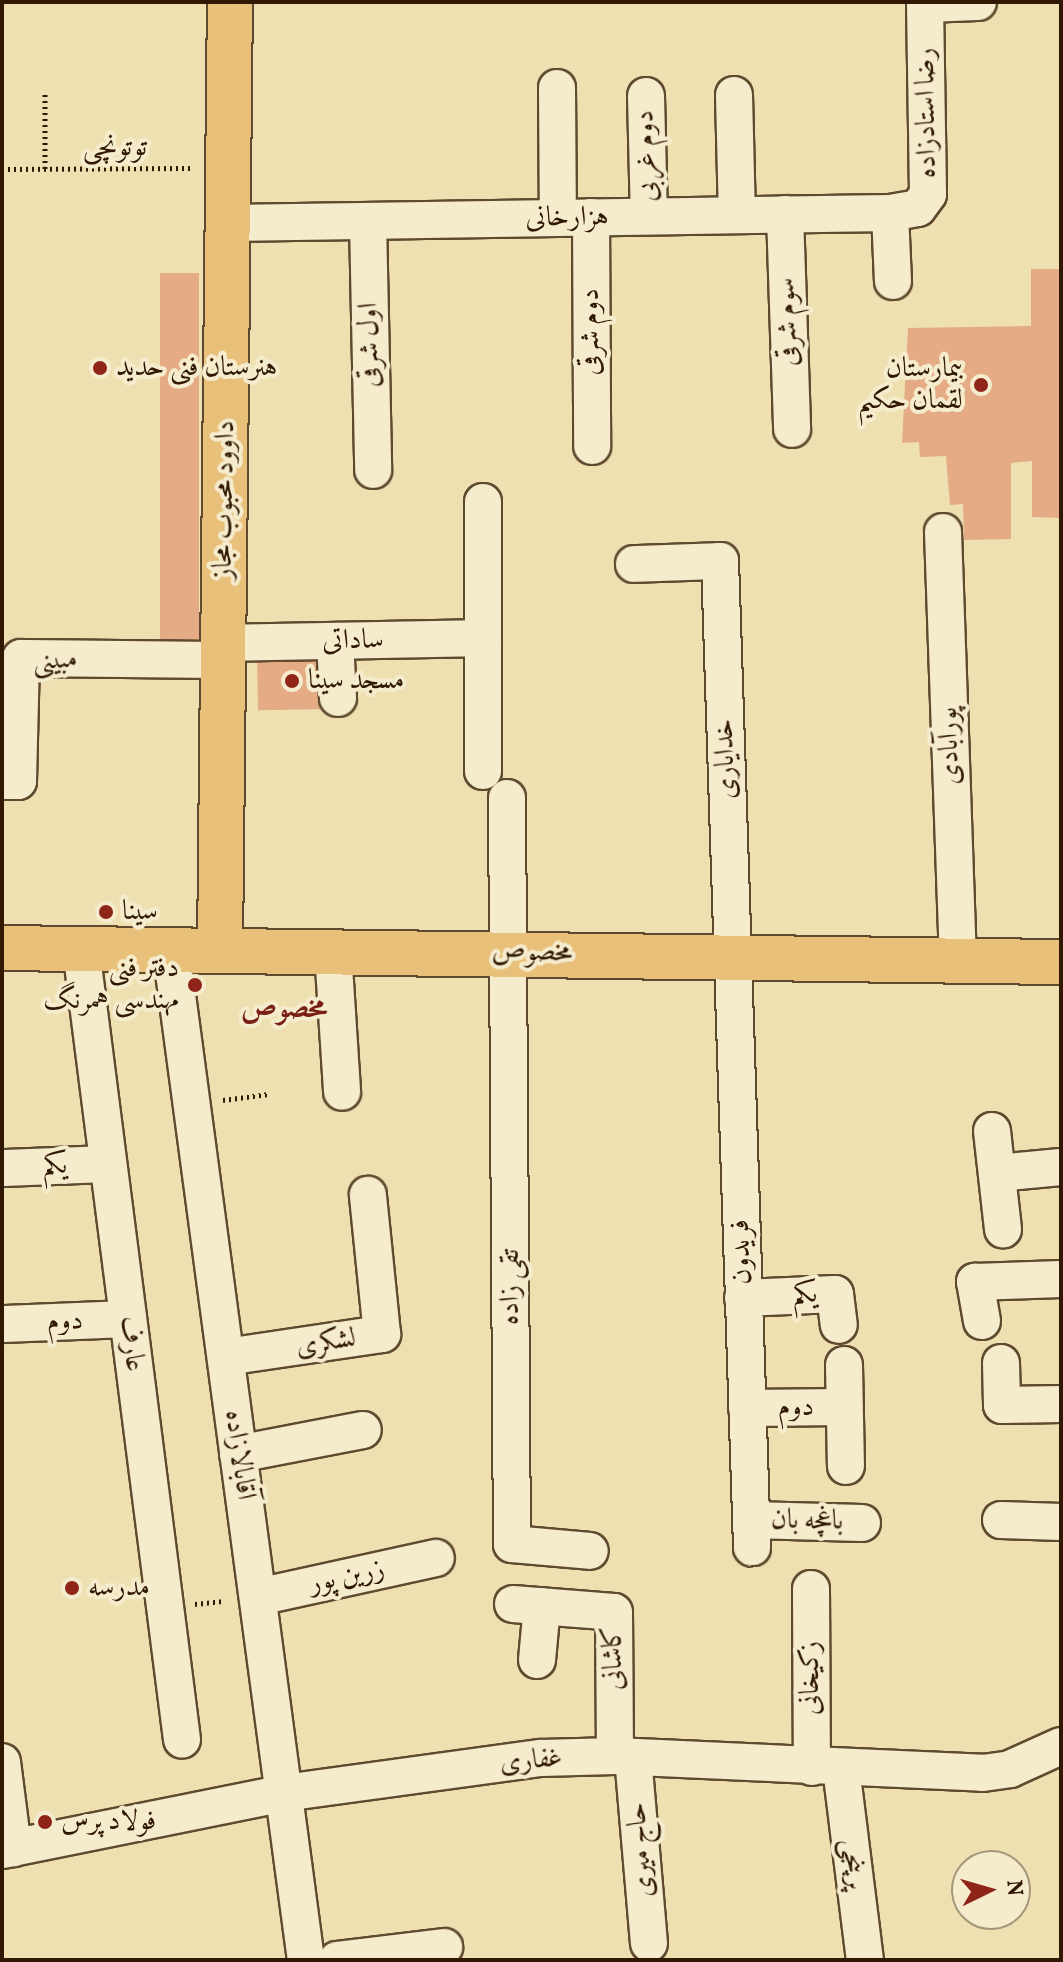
<!DOCTYPE html>
<html>
<head>
<meta charset="utf-8">
<style>
	body { margin:0 }
	#map { position:relative; width:1063px; height:1962px; overflow:hidden; background:#efe0b2; font-family:Vollkorn,Amiri,serif }
	div>[style] { position:absolute }
	[style*='--x'] { left:calc(var(--x)*1px); top:calc(var(--y)*1px); width:calc(var(--w)*1px); rotate:calc(var(--a)*1deg) }
	.building>* { inset:0; background:#e4ab85; transform-origin:0 0 }
	.path>* { height:5px; margin-top:-2.5px; transform-origin:0; background:repeating-linear-gradient(90deg,#301803 0 2px,transparent 0 6px) }
	.roads { filter:drop-shadow(2px 0 #604a2f) drop-shadow(-2px 0 #604a2f) drop-shadow(0 2px #604a2f) drop-shadow(0 -2px #604a2f) }
	.minor>* { height:36px; margin:-18px; padding:0 18px; transform-origin:18px; border-radius:18px; background:#f5ebcd }
	.major>* { height:44px; margin:-22px; padding:0 22px; transform-origin:22px; border-radius:22px; background:#e8c079 }
	.dots>* { width:22px; height:22px; translate:-50% -50%; box-sizing:border-box; border:4px solid #f5ebcd; border-radius:50% }
	span { translate:-50% -50%; white-space:nowrap; text-align:center; line-height:1.15; -webkit-text-stroke:8px #f5ebcd; paint-order:stroke }
	.street-label { font-size:28px; color:#301803 }
	.poi-label { font-size:28px; color:#301803 }
	.left { translate:0 -50%; text-align:left }
	.right { translate:-100% -50%; text-align:right }
	.neighbourhood-label { font-size:30px; color:#7a1f14; font-weight:700 }
	.frame { position:absolute; inset:0; border:4px solid #301803; pointer-events:none }
	.north { position:absolute; left:951px; top:1850px; width:80px; height:80px; box-sizing:border-box; background:#f5ebcd; border:2px solid #a6977c; border-radius:50%; rotate:85deg; font-size:22px; font-weight:700; line-height:32px; text-align:center; color:#301803 }
	.north::after { content:''; display:block; margin:auto; width:28px; height:36px; background:#8f2418; clip-path:polygon(50% 0,100% 100%,50% 72%,0 100%) }
</style>
</head>
<body>
<div id="map">
	<div class="building">
		<i style="clip-path:polygon(1031px 269px,1061px 269px,1061px 518px,1032px 517px,1032px 461px,1011px 463px,1011px 539px,964px 540px,963px 504px,950px 505px,946px 456px,920px 457px,919px 442px,902px 443px,908px 328px,1031px 326px)"></i>
		<i style="left:160px;top:273px;width:39px;height:374px"></i>
		<i style="left:327px;top:651px;width:58px;height:70px;rotate:89deg"></i>
	</div>
	<div class="path">
		<i style="--x:2;--y:169;--w:190;--a:-0.3"></i>
		<i style="--x:45;--y:169;--w:77;--a:-90"></i>
		<i style="--x:223;--y:1100;--w:46;--a:-7.4"></i>
		<i style="--x:195;--y:1604;--w:30;--a:-6"></i>
	</div>
	<div class="roads">
		<div class="minor">
			<i style="--x:926;--y:4;--w:52;--a:-2.2"></i>
			<i style="--x:557;--y:88;--w:130;--a:89.6"></i>
			<i style="--x:734;--y:95;--w:120;--a:88.6"></i>
			<i style="--x:646;--y:96;--w:120;--a:88.6"></i>
			<i style="--x:890;--y:213;--w:68;--a:87.5"></i>
			<i style="--x:785;--y:214;--w:215;--a:88.1"></i>
			<i style="--x:591;--y:217;--w:229;--a:89.7"></i>
			<i style="--x:368;--y:221;--w:249;--a:88.8"></i>
			<i style="--x:229;--y:223;--w:661;--a:-0.87"></i>
			<i style="--x:890;--y:213;--w:28;--a:-10"></i>
			<i style="--x:918;--y:208;--w:17;--a:-54"></i>
			<i style="--x:928;--y:194;--w:192;--a:-90.9"></i>
			<i style="--x:483;--y:502;--w:269;--a:90"></i>
			<i style="--x:943;--y:532;--w:428;--a:88"></i>
			<i style="--x:634;--y:564;--w:86;--a:-2"></i>
			<i style="--x:720;--y:561;--w:987;--a:88.14"></i>
			<i style="--x:335;--y:641;--w:57;--a:87"></i>
			<i style="--x:223;--y:643;--w:260;--a:-1.1"></i>
			<i style="--x:2;--y:781;--w:16;--a:0"></i>
			<i style="--x:18;--y:781;--w:123;--a:-88.6"></i>
			<i style="--x:21;--y:658;--w:202;--a:0.6"></i>
			<i style="--x:507;--y:798;--w:746;--a:89.62"></i>
			<i style="--x:512;--y:1544;--w:78;--a:5.1"></i>
			<i style="--x:81;--y:949;--w:797;--a:82.72"></i>
			<i style="--x:171;--y:950;--w:1019;--a:82.39"></i>
			<i style="--x:333;--y:951;--w:141;--a:86.3"></i>
			<i style="--x:992;--y:1131;--w:99;--a:83.6"></i>
			<i style="--x:2;--y:1168;--w:106;--a:-2.2"></i>
			<i style="--x:997;--y:1173;--w:64;--a:-5.4"></i>
			<i style="--x:743;--y:1298;--w:92;--a:-2.5"></i>
			<i style="--x:835;--y:1294;--w:31;--a:83"></i>
			<i style="--x:982;--y:1321;--w:40;--a:-100"></i>
			<i style="--x:975;--y:1282;--w:86;--a:-2"></i>
			<i style="--x:2;--y:1324;--w:126;--a:-2.3"></i>
			<i style="--x:226;--y:1357;--w:158;--a:-8.4"></i>
			<i style="--x:382;--y:1334;--w:140;--a:-95.8"></i>
			<i style="--x:1001;--y:1363;--w:42;--a:88.6"></i>
			<i style="--x:1002;--y:1405;--w:59;--a:-1"></i>
			<i style="--x:844;--y:1365;--w:101;--a:88.9"></i>
			<i style="--x:747;--y:1408;--w:97;--a:-0.6"></i>
			<i style="--x:238;--y:1454;--w:127;--a:-10.9"></i>
			<i style="--x:751;--y:1520;--w:111;--a:1.5"></i>
			<i style="--x:1001;--y:1520;--w:60;--a:1.9"></i>
			<i style="--x:811;--y:1589;--w:178;--a:89.7"></i>
			<i style="--x:258;--y:1597;--w:182;--a:-12.4"></i>
			<i style="--x:513;--y:1604;--w:101;--a:4.5"></i>
			<i style="--x:614;--y:1612;--w:144;--a:89.6"></i>
			<i style="--x:537;--y:1660;--w:54;--a:-84.7"></i>
			<i style="--x:633;--y:1757;--w:187;--a:85.1"></i>
			<i style="--x:2;--y:1762;--w:87;--a:82.7"></i>
			<i style="--x:841;--y:1768;--w:193;--a:82.9"></i>
			<i style="--x:2;--y:1850;--w:288;--a:-11.4"></i>
			<i style="--x:284;--y:1793;--w:259;--a:-7.8"></i>
			<i style="--x:541;--y:1758;--w:74;--a:-1.5"></i>
			<i style="--x:615;--y:1756;--w:368;--a:2.6"></i>
			<i style="--x:983;--y:1773;--w:27;--a:-8"></i>
			<i style="--x:1010;--y:1769;--w:56;--a:-24.3"></i>
			<i style="--x:337;--y:1960;--w:108;--a:-6.9"></i>
		</div>
		<div class="major">
			<i style="--x:2;--y:948;--w:1059;--a:0.76"></i>
			<i style="--x:220;--y:950;--w:948;--a:-89.4"></i>
		</div>
	</div>
	<div class="dots">
		<i style="left:100px;top:368px;background:#8f2418"></i>
		<i style="left:981px;top:385px;background:#8f2418"></i>
		<i style="left:292px;top:681px;background:#8f2418"></i>
		<i style="left:106px;top:912px;background:#8f2418"></i>
		<i style="left:195px;top:985px;background:#8f2418"></i>
		<i style="left:72px;top:1588px;background:#8f2418"></i>
		<i style="left:45px;top:1822px;background:#8f2418"></i>
	</div>
	<div class="street-label">
		<span style="left:927px;top:113px;rotate:-91deg">رضا استادزاده</span>
		<span style="left:115px;top:148px">توتونچی</span>
		<span style="left:647px;top:156px;rotate:-92deg">دوم غربی</span>
		<span style="left:567px;top:218px;rotate:-1deg">هزارخانی</span>
		<span style="left:788px;top:322px;rotate:-92deg">سوم شرقی</span>
		<span style="left:591px;top:332px;rotate:-90deg">دوم شرقی</span>
		<span style="left:370px;top:345px;rotate:-91deg">اول شرقی</span>
		<span style="left:225px;top:500px;rotate:-89deg">داوود محبوب مجاز</span>
		<span style="left:353px;top:641px;rotate:-1deg">ساداتی</span>
		<span style="left:55px;top:661px;rotate:-4deg">مبینی</span>
		<span style="left:950px;top:746px;rotate:-92deg">پورآبادی</span>
		<span style="left:726px;top:759px;rotate:-92deg">خدایاری</span>
		<span style="left:532px;top:953px;rotate:1deg">مخصوص</span>
		<span style="left:55px;top:1166px;rotate:-2deg">یکم</span>
		<span style="left:742px;top:1252px;rotate:-92deg">فریدون</span>
		<span style="left:511px;top:1287px;rotate:-90deg">تقی زاده</span>
		<span style="left:805px;top:1295px;rotate:-3deg">یکم</span>
		<span style="left:65px;top:1322px;rotate:-2deg">دوم</span>
		<span style="left:326px;top:1343px;rotate:-9deg">لشکری</span>
		<span style="left:131px;top:1344px;rotate:83deg">عارف</span>
		<span style="left:796px;top:1408px">دوم</span>
		<span style="left:239px;top:1455px;rotate:82deg">آقابالازاده</span>
		<span style="left:807px;top:1521px;rotate:1deg">باغچه بان</span>
		<span style="left:347px;top:1577px;rotate:-12deg">زرین پور</span>
		<span style="left:614px;top:1658px;rotate:-91deg">کاشانی</span>
		<span style="left:811px;top:1678px;rotate:-90deg">زکیخانی</span>
		<span style="left:531px;top:1761px;rotate:-5deg">غفاری</span>
		<span style="left:641px;top:1850px;rotate:-95deg">حاج میری</span>
		<span style="left:853px;top:1864px;rotate:83deg">پرپنجی</span>
	</div>
	<div class="poi-label">
		<span class="left" style="left:116px;top:368px">هنرستان فنی حدید</span>
		<span class="right" style="left:963px;top:385px">بیمارستان<br>لقمان حکیم</span>
		<span class="left" style="left:308px;top:681px">مسجد سینا</span>
		<span class="left" style="left:122px;top:912px">سینا</span>
		<span class="right" style="left:179px;top:985px">دفتر فنی<br>مهندسی همرنگ</span>
		<span class="left" style="left:88px;top:1588px">مدرسه</span>
		<span class="left" style="left:61px;top:1822px">فولاد پرس</span>
	</div>
	<div class="neighbourhood-label">
		<span style="left:284px;top:1009px">مخصوص</span>
	</div>
	<div class="frame"></div>
	<div class="north">N</div>
</div>
</body>
</html>
